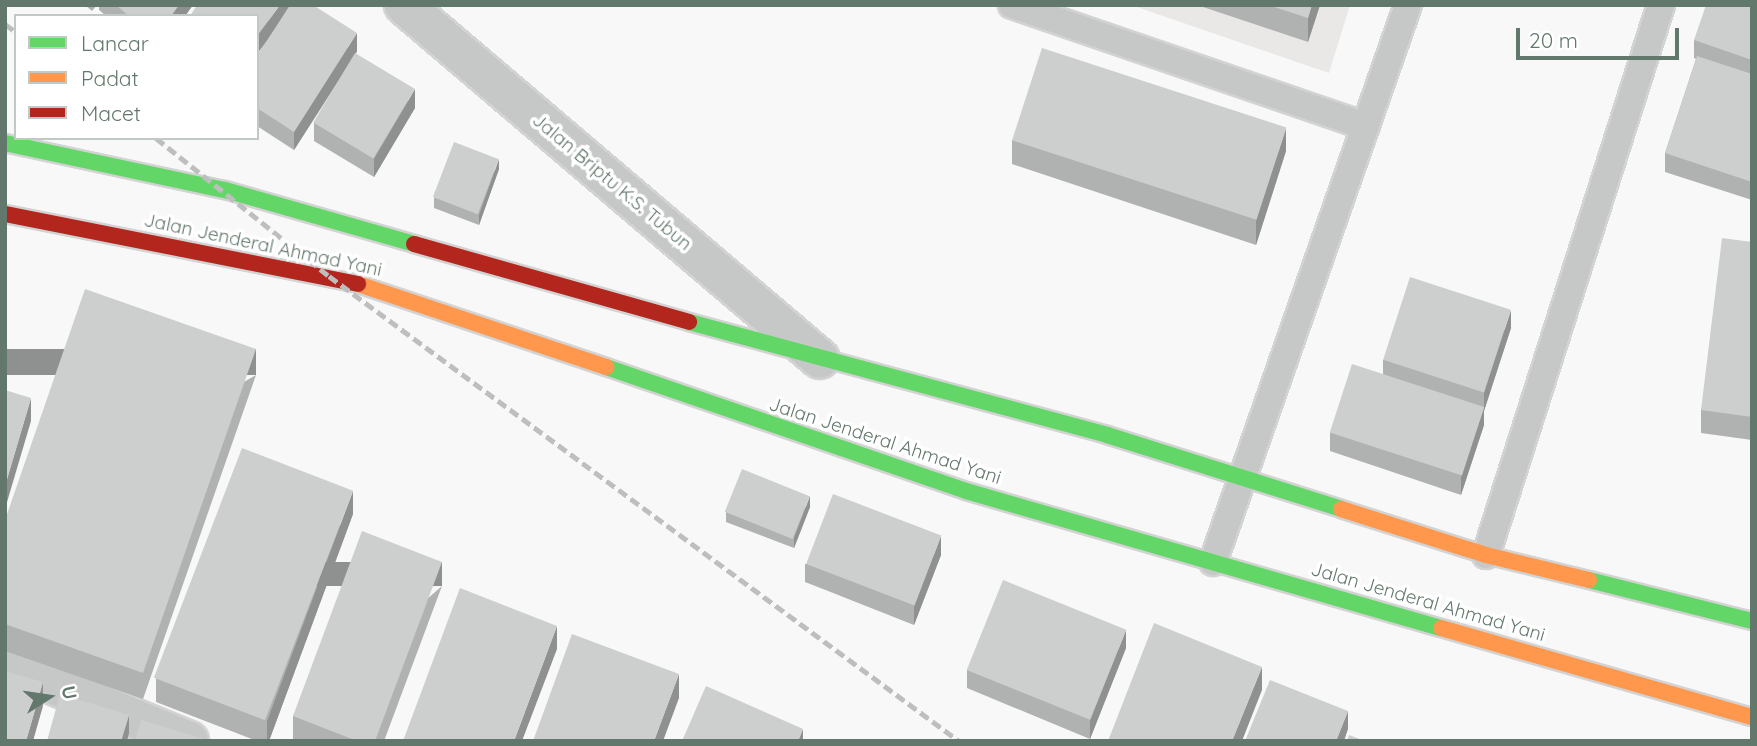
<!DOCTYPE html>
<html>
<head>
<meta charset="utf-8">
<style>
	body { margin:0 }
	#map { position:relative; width:1757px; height:746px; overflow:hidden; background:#f8f8f8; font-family:Quicksand,sans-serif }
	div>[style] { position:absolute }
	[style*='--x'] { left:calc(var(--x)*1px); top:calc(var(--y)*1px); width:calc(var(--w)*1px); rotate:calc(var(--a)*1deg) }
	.green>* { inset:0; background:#e9e8e6 }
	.roads { filter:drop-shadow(2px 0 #d2d3d2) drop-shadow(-2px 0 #d2d3d2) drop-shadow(0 2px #d2d3d2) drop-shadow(0 -2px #d2d3d2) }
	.lane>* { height:26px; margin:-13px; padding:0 13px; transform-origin:13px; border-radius:13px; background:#c6c8c7 }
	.street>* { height:38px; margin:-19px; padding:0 19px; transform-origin:19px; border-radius:19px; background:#c6c8c7 }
	.fast>* { height:16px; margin:-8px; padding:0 8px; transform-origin:8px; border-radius:8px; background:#63d668 }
	.slow>* { height:16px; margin:-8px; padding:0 8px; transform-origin:8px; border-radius:8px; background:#ff974d }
	.jam>* { height:16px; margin:-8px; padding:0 8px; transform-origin:8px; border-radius:8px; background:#b3261e }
	.rail>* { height:5px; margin-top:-2.5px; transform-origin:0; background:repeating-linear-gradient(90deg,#bcbfbd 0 10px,transparent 0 15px) }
	.wall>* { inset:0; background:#afb2b0 }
	.shaded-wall>* { inset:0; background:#8f9190; transform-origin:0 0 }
	.building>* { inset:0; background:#cccfcd; transform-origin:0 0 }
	span { translate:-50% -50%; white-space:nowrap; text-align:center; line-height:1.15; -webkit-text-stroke:7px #fff; paint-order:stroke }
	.street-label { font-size:19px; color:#63786c }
	.frame { position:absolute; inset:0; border:7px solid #63786c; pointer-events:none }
	.legend { position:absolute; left:14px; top:14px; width:245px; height:126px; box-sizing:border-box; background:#fff; border:2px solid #c1c9c4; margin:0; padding:9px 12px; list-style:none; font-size:21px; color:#63786c }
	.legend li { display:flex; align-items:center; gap:14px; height:35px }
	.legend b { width:35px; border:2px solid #c1c9c4 }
	.north { position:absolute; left:14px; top:662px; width:70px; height:70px; -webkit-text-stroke:5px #fff; paint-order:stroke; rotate:78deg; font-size:19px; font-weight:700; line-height:28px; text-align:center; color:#63786c }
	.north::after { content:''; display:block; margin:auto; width:24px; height:32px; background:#63786c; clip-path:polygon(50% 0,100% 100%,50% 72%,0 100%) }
	.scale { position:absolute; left:1516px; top:28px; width:163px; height:32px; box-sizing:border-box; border:4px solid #63786c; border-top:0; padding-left:9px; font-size:21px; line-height:24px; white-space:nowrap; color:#63786c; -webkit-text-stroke:5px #fff; paint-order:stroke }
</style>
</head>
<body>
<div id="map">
	<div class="green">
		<i style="clip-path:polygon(1131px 5px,1350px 5px,1329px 73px)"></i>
	</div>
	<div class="roads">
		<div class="lane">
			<i style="--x:1012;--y:5;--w:374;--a:18.9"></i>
			<i style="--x:1486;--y:555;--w:577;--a:-72.35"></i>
			<i style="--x:1213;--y:562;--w:590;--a:-70.71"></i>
		</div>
		<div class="street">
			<i style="--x:404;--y:5;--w:546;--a:40.4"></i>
			<i style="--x:5;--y:665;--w:199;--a:22.4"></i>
		</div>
		<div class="fast">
			<i style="--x:5;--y:143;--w:225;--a:12.1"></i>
			<i style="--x:225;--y:190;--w:197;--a:15.9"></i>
			<i style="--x:689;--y:322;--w:433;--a:15.1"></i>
			<i style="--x:1107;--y:435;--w:245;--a:17.5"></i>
			<i style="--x:606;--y:367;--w:381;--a:19"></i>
			<i style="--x:966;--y:491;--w:494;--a:16.1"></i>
			<i style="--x:1589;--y:580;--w:168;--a:14.1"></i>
		</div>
		<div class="slow">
			<i style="--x:358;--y:284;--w:262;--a:18.5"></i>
			<i style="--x:1341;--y:509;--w:152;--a:17.6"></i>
			<i style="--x:1486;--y:555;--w:106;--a:13.6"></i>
			<i style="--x:1441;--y:628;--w:323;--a:16"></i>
		</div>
		<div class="jam">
			<i style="--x:5;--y:214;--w:360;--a:11.2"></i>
			<i style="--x:414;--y:244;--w:286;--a:15.8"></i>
		</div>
	</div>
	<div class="rail">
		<i style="--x:5;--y:24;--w:14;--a:36"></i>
		<i style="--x:156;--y:138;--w:221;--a:38.6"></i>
		<i style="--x:329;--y:276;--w:783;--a:36.43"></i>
	</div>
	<div class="wall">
		<i style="clip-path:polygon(85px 5px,97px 5px,92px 11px)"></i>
		<i style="clip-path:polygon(99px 5px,193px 5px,185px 16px,106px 16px,99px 10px)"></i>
		<i style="clip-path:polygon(1197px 5px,1320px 5px,1308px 42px)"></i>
		<i style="clip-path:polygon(1752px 5px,1752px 200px,1665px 172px,1665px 153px,1696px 59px,1694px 58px,1694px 40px)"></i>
		<i style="clip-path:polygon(257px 16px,357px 51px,356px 54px,415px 108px,374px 177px,314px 141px,314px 123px,342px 76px,294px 150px,257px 126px,257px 56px,267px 40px,257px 54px)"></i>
		<i style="clip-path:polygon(1012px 140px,1286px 151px,1256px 245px,1012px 164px)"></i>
		<i style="clip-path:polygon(499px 169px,479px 225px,434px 208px,434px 198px)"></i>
		<i style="clip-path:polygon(1752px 242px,1752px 440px,1701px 433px,1701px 410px)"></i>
		<i style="clip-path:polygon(1511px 328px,1484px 411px,1484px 425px,1461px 495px,1330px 451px,1330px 433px,1383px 374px,1383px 360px)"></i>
		<i style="clip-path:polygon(256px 375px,143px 699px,5px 651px,5px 520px)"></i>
		<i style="clip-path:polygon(810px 507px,794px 548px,726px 522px,726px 512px)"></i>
		<i style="clip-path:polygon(353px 514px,269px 741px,257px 741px,156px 702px,156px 679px)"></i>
		<i style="clip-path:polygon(941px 555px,914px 625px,805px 582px,805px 564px)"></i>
		<i style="clip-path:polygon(442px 586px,384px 741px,297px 741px,293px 739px,293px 716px)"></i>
		<i style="clip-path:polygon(1126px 648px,1090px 739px,967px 688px,967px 670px)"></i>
	</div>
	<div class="shaded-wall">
		<i style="clip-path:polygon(179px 5px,193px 5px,185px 16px,171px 16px)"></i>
		<i style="clip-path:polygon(280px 5px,293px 5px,257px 54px,257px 36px)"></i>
		<i style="clip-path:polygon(1312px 5px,1320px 5px,1308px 42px,1308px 18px)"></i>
		<i style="clip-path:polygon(357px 33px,357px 51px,294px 150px,294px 132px)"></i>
		<i style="clip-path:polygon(415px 89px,415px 108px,374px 177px,374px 159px)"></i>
		<i style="clip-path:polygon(1286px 128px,1286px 151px,1256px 245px,1256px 221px)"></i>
		<i style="clip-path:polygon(499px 159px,499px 169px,479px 225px,479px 215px)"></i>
		<i style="clip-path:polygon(1511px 310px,1511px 328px,1484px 411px,1484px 425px,1461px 495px,1461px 477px,1484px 408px,1484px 393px)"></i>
		<i style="left:256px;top:349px;width:26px;height:343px;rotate:90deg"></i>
		<i style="clip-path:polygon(31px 398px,31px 421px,5px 509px,5px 486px)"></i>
		<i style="clip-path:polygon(353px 491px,353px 514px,269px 741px,267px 741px,267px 721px)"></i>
		<i style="clip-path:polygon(810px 496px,810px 507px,794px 548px,794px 538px)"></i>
		<i style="clip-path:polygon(941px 536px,941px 555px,914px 625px,914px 607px)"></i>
		<i style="left:442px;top:562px;width:24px;height:191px;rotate:90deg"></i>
		<i style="clip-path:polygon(557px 626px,557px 649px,522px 741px,514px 741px)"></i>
		<i style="clip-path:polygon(1126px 630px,1126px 648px,1090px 739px,1090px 721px)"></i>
		<i style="clip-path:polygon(1262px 667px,1262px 690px,1242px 741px,1232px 741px)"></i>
		<i style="clip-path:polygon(679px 674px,679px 698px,663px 741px,654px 741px)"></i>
		<i style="clip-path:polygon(43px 682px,43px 706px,33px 741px,26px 741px)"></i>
		<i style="clip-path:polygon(1348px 711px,1348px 729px,1344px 741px,1336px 741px)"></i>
		<i style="clip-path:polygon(129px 715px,129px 733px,127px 741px,121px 741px)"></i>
		<i style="clip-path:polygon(803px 729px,803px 741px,798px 741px)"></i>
	</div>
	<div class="building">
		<i style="clip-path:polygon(116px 5px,179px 5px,171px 16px,129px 16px)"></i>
		<i style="clip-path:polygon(197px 5px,280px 5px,257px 36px,257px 16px,190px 16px)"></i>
		<i style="clip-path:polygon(290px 5px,313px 5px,357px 33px,294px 132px,257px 108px,257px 56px)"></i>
		<i style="clip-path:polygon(1268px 5px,1312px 5px,1308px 18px)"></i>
		<i style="clip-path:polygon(1706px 5px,1752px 5px,1752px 60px,1694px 40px)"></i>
		<i style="left:1042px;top:48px;width:257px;height:97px;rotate:18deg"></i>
		<i style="left:355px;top:53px;width:70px;height:81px;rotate:31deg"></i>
		<i style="clip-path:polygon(1697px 56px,1752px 74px,1752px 182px,1665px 153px)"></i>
		<i style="left:454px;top:142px;width:48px;height:59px;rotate:21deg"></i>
		<i style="clip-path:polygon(1722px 238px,1752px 242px,1752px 417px,1701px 410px)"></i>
		<i style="left:1410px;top:277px;width:106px;height:87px;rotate:18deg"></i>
		<i style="clip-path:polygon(85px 289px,256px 349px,143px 673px,5px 624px,5px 520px)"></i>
		<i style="left:1352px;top:364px;width:139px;height:72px;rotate:18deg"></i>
		<i style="clip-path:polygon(5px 390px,31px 398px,5px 486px)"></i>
		<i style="left:242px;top:448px;width:119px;height:246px;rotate:21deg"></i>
		<i style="left:742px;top:469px;width:73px;height:46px;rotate:22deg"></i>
		<i style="left:833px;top:494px;width:116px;height:75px;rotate:21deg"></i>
		<i style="clip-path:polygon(362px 531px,442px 562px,375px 741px,357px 741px,293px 716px)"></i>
		<i style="left:1003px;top:580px;width:133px;height:97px;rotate:22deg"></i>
		<i style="clip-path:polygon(460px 588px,557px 626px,514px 741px,403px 741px)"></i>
		<i style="clip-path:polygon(1154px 623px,1262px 667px,1232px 741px,1108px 741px)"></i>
		<i style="clip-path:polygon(572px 634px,679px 674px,654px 741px,533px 741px)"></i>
		<i style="clip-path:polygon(5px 671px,43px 682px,26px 741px,5px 741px)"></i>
		<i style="clip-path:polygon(1270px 680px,1348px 711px,1336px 741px,1245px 741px)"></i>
		<i style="clip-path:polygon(706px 686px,803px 729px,798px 741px,682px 741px)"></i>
		<i style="clip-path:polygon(60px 694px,129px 715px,121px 741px,47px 741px)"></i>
		<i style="clip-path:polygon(141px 720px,211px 741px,135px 741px)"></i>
		<i style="clip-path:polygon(1349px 735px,1365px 741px,1347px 741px)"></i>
	</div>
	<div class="street-label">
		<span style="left:612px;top:182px;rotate:40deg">Jalan Briptu K.S. Tubun</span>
		<span style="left:263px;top:245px;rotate:12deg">Jalan Jenderal Ahmad Yani</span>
		<span style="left:885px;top:441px;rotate:18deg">Jalan Jenderal Ahmad Yani</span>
		<span style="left:1428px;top:602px;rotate:16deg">Jalan Jenderal Ahmad Yani</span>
	</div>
	<div class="frame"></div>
	<ul class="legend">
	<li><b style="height:9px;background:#63d668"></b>Lancar</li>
	<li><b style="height:9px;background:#ff974d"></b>Padat</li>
	<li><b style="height:9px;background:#b3261e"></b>Macet</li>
	</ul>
	<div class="north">U</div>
	<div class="scale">20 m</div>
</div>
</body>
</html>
